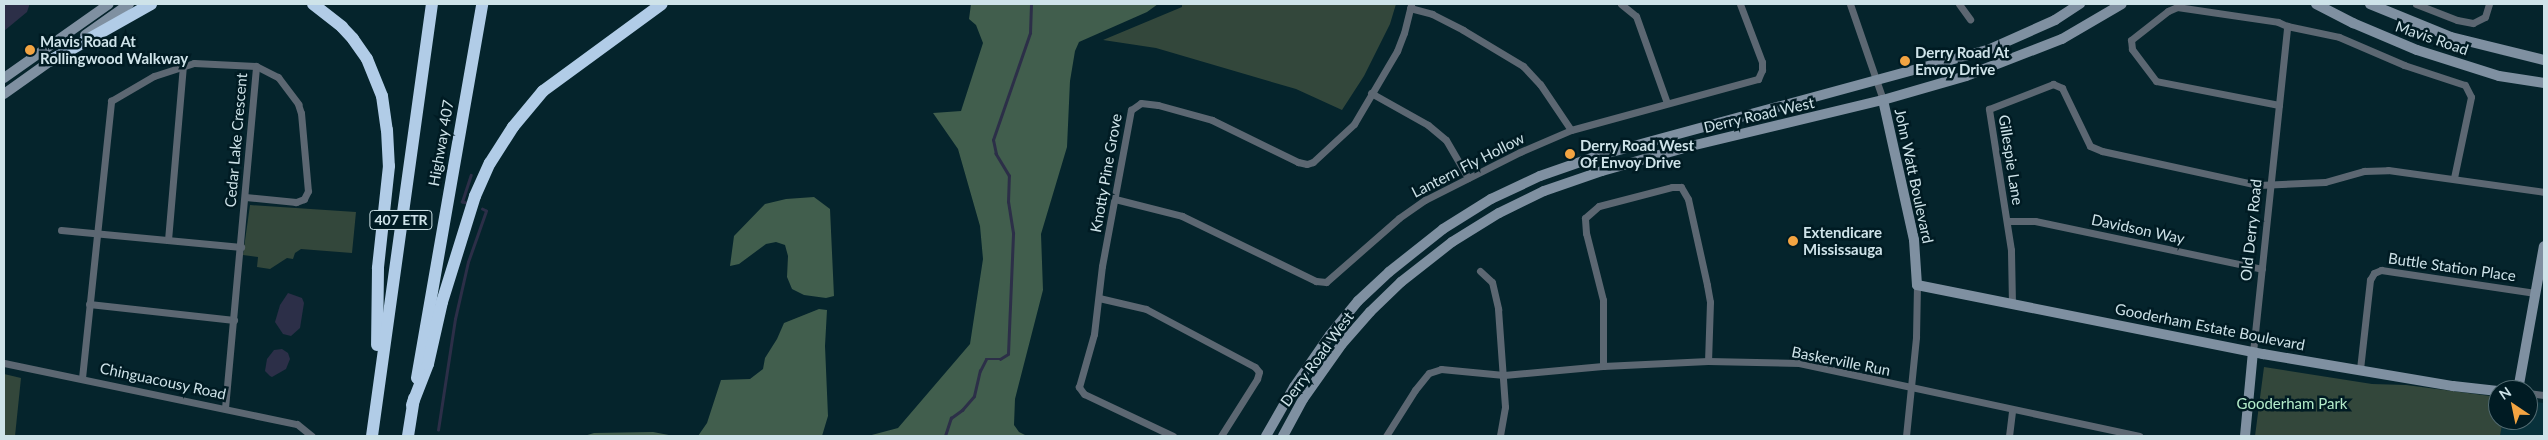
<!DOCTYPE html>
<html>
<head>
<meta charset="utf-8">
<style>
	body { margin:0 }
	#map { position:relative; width:2548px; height:440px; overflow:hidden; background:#05242c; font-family:Lato,sans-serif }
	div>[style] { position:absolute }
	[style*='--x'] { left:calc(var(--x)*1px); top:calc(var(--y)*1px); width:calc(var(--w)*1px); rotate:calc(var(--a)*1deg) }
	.built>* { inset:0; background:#08313b }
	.green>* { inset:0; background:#33473b }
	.forest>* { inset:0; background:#415e4d }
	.water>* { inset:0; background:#2c2f48 }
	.stream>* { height:2.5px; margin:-1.25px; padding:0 1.25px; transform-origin:1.25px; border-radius:1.25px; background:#2c2f48 }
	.street>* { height:7px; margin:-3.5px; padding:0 3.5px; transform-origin:3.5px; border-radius:3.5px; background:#5c6772 }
	.secondary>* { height:10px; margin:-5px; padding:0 5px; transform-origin:5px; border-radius:5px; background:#7f90a1 }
	.highway>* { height:12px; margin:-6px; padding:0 6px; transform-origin:6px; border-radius:6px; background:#b1cce7 }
	.dots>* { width:14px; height:14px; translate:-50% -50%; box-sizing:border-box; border:2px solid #001b23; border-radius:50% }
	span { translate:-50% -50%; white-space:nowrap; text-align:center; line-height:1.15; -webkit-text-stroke:5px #001b23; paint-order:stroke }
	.shield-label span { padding:1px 4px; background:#001b23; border:1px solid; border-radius:4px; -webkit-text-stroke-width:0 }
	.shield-label { font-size:14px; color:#cee3e9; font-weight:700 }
	.street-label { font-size:15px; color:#cee3e9 }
	.poi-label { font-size:15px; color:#cee3e9; font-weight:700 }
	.left { translate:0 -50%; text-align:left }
	.park-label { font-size:15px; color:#b3ecca }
	.frame { position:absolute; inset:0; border:5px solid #cee3e9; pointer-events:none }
	.north { position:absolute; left:2488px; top:380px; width:50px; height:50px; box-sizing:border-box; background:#001b23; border:1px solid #526b72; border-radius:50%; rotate:326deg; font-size:14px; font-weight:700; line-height:20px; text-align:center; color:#cee3e9 }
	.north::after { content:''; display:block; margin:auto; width:18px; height:22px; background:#f3a442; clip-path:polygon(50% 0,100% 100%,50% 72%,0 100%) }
</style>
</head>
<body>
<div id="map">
	<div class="built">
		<i style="clip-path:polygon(2528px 401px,2544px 403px,2544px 436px,2500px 436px,2503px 420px,2528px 420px)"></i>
	</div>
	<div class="green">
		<i style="clip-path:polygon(1182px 4px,1396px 4px,1390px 24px,1364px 76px,1342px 110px,1296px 89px,1156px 48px,1103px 40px,1182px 7px)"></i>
		<i style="clip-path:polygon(250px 205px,356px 212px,352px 253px,301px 249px,295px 253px,293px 259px,287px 258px,270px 269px,257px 267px,258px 257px,243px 255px)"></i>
		<i style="clip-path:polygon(2264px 367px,2372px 384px,2406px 385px,2498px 397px,2498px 420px,2503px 420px,2500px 436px,2255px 436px)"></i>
		<i style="clip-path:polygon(4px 374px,21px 378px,15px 436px,4px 436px)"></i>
	</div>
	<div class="forest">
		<i style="clip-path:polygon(971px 4px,1158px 4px,1147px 12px,1079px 42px,1075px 51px,1070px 81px,1067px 147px,1041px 234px,1043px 290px,1015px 399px,1014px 425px,1019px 432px,1027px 436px,868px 436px,898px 428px,970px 344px,983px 259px,980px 226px,958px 149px,933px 113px,961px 111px,983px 43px,976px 25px,969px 19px)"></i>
		<i style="clip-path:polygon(814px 197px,830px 209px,834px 296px,826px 298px,804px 295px,792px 289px,787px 277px,788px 256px,785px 245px,776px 242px,766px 244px,739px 264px,730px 266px,734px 236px,765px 204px,786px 199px)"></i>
		<i style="clip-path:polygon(819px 309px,827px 310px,825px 346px,828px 416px,822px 436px,698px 436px,707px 423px,721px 380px,750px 379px,763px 369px,765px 358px,777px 339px,784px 323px)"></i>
		<i style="clip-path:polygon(653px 432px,674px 436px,584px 436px,594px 433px)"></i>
	</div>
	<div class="water">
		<i style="clip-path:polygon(4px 4px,29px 4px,29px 6px,27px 12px,4px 31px)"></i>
		<i style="clip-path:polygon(288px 293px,302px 298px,304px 303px,300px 328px,291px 336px,283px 334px,275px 322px,280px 305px)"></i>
		<i style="clip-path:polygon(282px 349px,288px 353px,290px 359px,286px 369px,272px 377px,270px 376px,265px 371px,267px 359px,274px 350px)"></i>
	</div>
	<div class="stream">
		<i style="--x:466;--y:203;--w:4;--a:-166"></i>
		<i style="--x:462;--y:202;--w:28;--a:-72"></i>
		<i style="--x:438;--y:430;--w:112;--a:-81.3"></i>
		<i style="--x:455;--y:319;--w:58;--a:-77.2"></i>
		<i style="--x:468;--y:262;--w:54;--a:-70.6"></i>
		<i style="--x:486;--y:211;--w:4;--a:-153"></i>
		<i style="--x:945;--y:436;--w:19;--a:-72"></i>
		<i style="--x:951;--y:418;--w:14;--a:-36"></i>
		<i style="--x:962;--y:410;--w:18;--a:-49"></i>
		<i style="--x:974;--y:396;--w:26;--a:-77"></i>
		<i style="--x:980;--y:371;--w:13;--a:-63"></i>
		<i style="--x:986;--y:359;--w:14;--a:0"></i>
		<i style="--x:1000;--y:359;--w:9;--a:-32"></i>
		<i style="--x:1008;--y:354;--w:121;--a:-87.6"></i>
		<i style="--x:1013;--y:233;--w:31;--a:-99"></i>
		<i style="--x:1008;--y:202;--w:26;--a:-88"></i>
		<i style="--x:1009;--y:176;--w:26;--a:-121"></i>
		<i style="--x:996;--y:154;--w:14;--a:-102"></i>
		<i style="--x:993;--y:140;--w:113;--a:-70.9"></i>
		<i style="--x:1030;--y:33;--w:29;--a:-88"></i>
	</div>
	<div class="street">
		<i style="--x:1621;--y:4;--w:19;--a:39"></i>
		<i style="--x:1636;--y:16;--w:92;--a:70.4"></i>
		<i style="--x:1850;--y:4;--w:102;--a:71"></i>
		<i style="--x:1959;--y:4;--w:19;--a:54"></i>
		<i style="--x:2416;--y:4;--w:44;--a:21.3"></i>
		<i style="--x:2457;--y:20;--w:16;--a:11"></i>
		<i style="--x:2473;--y:23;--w:13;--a:-27"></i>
		<i style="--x:2485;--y:17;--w:14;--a:-73"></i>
		<i style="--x:1410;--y:8;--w:23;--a:15"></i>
		<i style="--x:1432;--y:14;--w:35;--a:27"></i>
		<i style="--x:1463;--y:30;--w:70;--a:31"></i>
		<i style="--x:1523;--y:66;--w:25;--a:47"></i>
		<i style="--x:1540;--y:84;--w:55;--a:56"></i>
		<i style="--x:1371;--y:93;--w:65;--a:29.3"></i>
		<i style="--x:1428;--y:125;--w:23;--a:40"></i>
		<i style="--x:1446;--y:140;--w:44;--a:59.9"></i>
		<i style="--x:2279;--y:105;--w:125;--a:-169"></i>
		<i style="--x:2156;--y:81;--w:40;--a:-127"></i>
		<i style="--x:2132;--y:49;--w:9;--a:-96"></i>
		<i style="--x:2131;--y:40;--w:47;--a:-38.1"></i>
		<i style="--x:2168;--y:11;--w:10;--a:-24"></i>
		<i style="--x:2177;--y:7;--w:102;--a:8.4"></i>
		<i style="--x:2278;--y:22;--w:10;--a:24"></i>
		<i style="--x:2287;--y:26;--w:53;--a:11.9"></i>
		<i style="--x:2339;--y:37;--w:71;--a:23.3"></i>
		<i style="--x:2404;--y:65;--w:64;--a:18.2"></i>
		<i style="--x:2465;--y:85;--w:13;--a:63"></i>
		<i style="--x:2471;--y:97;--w:83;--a:101.9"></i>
		<i style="--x:1115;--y:199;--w:69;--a:14.2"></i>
		<i style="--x:1182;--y:216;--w:149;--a:25.9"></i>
		<i style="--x:1316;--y:281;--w:10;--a:6"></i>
		<i style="--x:1326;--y:282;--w:97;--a:-41.2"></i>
		<i style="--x:1399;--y:218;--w:32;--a:-35"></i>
		<i style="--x:1425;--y:200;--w:106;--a:-26.8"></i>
		<i style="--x:1520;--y:152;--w:56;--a:-23.3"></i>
		<i style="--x:1571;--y:130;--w:194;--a:-15.3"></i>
		<i style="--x:1758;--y:79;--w:10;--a:-66"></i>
		<i style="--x:1762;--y:70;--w:8;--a:-90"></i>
		<i style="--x:1762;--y:62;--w:62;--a:-110.8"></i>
		<i style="--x:2007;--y:221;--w:28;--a:0"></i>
		<i style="--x:2035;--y:221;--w:232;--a:11.9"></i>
		<i style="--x:61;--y:230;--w:181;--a:5.4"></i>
		<i style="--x:168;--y:240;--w:175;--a:-85.1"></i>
		<i style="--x:1480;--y:271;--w:16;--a:43"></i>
		<i style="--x:1492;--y:282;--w:28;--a:77"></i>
		<i style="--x:1498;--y:309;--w:98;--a:85.9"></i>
		<i style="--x:1505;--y:407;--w:29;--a:100"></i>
		<i style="--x:1099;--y:298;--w:48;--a:13.2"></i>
		<i style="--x:1146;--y:309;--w:123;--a:28"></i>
		<i style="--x:1255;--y:367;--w:6;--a:51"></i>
		<i style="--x:1259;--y:372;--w:7;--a:106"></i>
		<i style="--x:1257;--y:379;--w:67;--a:122.3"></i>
		<i style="--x:89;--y:304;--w:146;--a:6.3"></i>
		<i style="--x:2012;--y:304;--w:54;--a:-91.1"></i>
		<i style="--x:2011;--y:250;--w:143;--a:-98.9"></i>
		<i style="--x:1989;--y:109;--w:69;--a:-21.3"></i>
		<i style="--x:2053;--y:84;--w:10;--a:24"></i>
		<i style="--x:2062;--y:88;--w:64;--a:64.2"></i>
		<i style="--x:2090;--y:146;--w:13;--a:23"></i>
		<i style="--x:2102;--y:151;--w:160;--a:12.3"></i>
		<i style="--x:2258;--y:185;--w:67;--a:-2.6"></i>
		<i style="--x:2325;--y:182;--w:41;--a:-15.8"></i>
		<i style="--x:2364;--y:171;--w:24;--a:-2"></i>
		<i style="--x:2388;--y:170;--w:158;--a:8"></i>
		<i style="--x:2253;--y:352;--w:328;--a:-84"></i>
		<i style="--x:4;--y:363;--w:299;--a:11.8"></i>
		<i style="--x:297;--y:424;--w:19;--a:39"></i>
		<i style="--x:1603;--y:366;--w:66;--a:-90"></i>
		<i style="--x:1603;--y:300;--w:69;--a:-104.2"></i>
		<i style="--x:1586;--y:233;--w:15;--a:-94"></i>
		<i style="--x:1585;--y:218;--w:18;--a:-41"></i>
		<i style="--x:1599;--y:206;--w:75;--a:-14.6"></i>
		<i style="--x:1672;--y:187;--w:9;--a:0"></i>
		<i style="--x:1681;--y:187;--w:14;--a:60"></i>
		<i style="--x:1688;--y:199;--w:88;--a:77.5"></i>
		<i style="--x:1707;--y:285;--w:17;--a:80"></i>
		<i style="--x:1710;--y:302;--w:59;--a:91.9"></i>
		<i style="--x:2360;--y:369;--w:90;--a:-83.6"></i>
		<i style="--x:2370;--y:280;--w:8;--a:-60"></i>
		<i style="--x:2374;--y:273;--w:8;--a:-23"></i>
		<i style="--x:2381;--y:270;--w:156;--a:8.5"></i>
		<i style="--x:82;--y:378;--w:279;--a:-84"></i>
		<i style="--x:111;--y:101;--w:50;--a:-30.2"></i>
		<i style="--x:154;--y:76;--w:42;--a:-18"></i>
		<i style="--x:194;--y:63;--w:62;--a:2.8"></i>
		<i style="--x:256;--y:66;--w:25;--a:27"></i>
		<i style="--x:278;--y:77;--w:34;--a:53"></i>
		<i style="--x:298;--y:104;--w:9;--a:72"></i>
		<i style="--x:301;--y:113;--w:78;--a:84.9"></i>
		<i style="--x:308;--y:191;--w:9;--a:117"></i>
		<i style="--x:304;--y:199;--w:9;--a:159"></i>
		<i style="--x:296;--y:202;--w:51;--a:-174.4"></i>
		<i style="--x:2528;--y:393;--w:16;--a:7"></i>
		<i style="--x:225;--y:408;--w:343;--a:-84.8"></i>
		<i style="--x:1173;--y:436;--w:98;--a:-154.7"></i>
		<i style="--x:1084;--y:394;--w:9;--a:-126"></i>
		<i style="--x:1079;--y:387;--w:55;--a:-74.2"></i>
		<i style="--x:1094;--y:334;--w:68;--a:-83.3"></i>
		<i style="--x:1102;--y:266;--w:159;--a:-79.5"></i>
		<i style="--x:1131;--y:110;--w:12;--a:-35"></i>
		<i style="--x:1141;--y:103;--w:17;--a:7"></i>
		<i style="--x:1158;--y:105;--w:56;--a:15.5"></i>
		<i style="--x:1212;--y:120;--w:96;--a:26"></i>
		<i style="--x:1298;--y:162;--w:9;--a:13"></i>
		<i style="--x:1307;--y:164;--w:6;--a:-18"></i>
		<i style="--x:1313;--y:162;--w:56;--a:-42.8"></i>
		<i style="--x:1354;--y:124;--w:85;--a:-59.5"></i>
		<i style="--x:1397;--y:51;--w:19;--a:-69"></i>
		<i style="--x:1404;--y:33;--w:30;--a:-76"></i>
		<i style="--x:1386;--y:436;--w:54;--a:-57.8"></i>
		<i style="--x:1415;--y:390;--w:22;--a:-51"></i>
		<i style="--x:1429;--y:373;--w:13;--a:-18"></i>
		<i style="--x:1441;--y:369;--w:63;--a:5.4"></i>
		<i style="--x:1504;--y:375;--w:99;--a:-5.2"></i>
		<i style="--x:1603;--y:366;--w:105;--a:-2.7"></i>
		<i style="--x:1708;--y:361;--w:91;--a:1.3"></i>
		<i style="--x:1799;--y:363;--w:348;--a:12.1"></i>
		<i style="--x:1906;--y:436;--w:100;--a:-84.2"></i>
		<i style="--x:1916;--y:337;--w:52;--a:-88.9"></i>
		<i style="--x:2009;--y:436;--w:26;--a:-83"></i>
	</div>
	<div class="secondary">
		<i style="--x:2316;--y:4;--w:42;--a:27.2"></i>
		<i style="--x:2353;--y:23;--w:69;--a:22.9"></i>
		<i style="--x:2417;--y:50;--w:86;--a:17.6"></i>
		<i style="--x:2499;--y:76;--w:46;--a:8.8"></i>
		<i style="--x:2370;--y:4;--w:87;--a:22.2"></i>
		<i style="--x:2451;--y:37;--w:96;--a:13.9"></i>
		<i style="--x:85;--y:35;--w:54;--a:-35.2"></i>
		<i style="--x:4;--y:78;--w:128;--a:-35.2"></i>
		<i style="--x:4;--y:94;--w:64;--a:-35.4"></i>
		<i style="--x:1883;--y:100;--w:143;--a:77.5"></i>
		<i style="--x:1914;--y:240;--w:45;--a:86.2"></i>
		<i style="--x:1917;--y:285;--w:353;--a:11.3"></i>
		<i style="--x:2263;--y:354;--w:193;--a:9.6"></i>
		<i style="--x:2453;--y:386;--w:45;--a:6.3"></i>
		<i style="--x:2518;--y:390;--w:146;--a:-79.8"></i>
		<i style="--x:1266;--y:436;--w:56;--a:-60.3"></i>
		<i style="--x:1294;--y:387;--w:63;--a:-55.3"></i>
		<i style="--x:1330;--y:335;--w:44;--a:-50.5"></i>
		<i style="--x:1358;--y:301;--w:42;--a:-43.1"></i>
		<i style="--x:1389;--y:272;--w:69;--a:-38.5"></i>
		<i style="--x:1443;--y:229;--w:57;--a:-32"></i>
		<i style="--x:1491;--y:199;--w:54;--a:-25.1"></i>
		<i style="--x:1540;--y:176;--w:60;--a:-19.3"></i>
		<i style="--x:1597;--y:156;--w:407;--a:-15.2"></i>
		<i style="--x:1990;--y:49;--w:71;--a:-24"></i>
		<i style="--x:2055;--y:20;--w:30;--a:-33"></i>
		<i style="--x:1283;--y:436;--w:42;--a:-61.6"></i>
		<i style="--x:1303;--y:399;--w:67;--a:-54.7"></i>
		<i style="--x:1342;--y:344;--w:43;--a:-48.8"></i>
		<i style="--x:1370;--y:312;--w:43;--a:-44.1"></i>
		<i style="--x:1401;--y:282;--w:65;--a:-38.1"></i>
		<i style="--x:1452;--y:242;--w:55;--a:-31.7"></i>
		<i style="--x:1499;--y:213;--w:50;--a:-26.1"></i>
		<i style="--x:1544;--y:191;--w:61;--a:-19"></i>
		<i style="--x:1602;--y:171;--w:92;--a:-15.7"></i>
		<i style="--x:1691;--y:146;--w:197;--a:-13.5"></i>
		<i style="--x:1883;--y:100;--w:86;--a:-16.1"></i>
		<i style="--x:1966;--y:76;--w:103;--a:-21.1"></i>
		<i style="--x:2062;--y:39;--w:69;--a:-30.3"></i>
		<i style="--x:2245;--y:436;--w:84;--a:-84.6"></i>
	</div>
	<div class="highway">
		<i style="--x:313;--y:4;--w:37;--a:38"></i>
		<i style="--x:342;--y:27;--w:16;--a:47"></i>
		<i style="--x:353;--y:39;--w:24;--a:55"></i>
		<i style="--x:367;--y:59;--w:40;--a:68"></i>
		<i style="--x:382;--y:96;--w:34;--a:82"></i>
		<i style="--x:387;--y:130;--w:36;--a:87"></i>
		<i style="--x:389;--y:166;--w:103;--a:96.2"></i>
		<i style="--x:378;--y:268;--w:77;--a:90.7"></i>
		<i style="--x:50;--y:61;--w:116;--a:-29.4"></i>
		<i style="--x:417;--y:378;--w:380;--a:-80.1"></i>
		<i style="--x:412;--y:405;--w:44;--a:-68.7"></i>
		<i style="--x:428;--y:364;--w:64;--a:-77.3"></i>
		<i style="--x:442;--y:302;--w:111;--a:-72.7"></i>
		<i style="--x:475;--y:196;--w:36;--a:-66"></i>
		<i style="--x:490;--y:163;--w:43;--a:-57.4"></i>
		<i style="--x:513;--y:127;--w:47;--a:-50.2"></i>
		<i style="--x:543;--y:91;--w:147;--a:-36.2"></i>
		<i style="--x:372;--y:436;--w:436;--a:-82.1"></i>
		<i style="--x:408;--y:436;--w:38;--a:-81"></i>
	</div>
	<div class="dots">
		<i style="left:30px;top:50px;background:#f3a442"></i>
		<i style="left:1905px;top:61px;background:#f3a442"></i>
		<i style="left:1570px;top:154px;background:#f3a442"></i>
		<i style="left:1793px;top:241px;background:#f3a442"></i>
	</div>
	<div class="shield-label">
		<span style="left:401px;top:220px">407 ETR</span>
	</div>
	<div class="street-label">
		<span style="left:2432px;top:38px;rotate:19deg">Mavis Road</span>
		<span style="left:1759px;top:115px;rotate:-13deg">Derry Road West</span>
		<span style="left:236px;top:140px;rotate:-85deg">Cedar Lake Crescent</span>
		<span style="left:441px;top:143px;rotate:-80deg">Highway 407</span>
		<span style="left:2011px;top:160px;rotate:81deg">Gillespie Lane</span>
		<span style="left:1468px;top:165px;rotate:-27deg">Lantern Fly Hollow</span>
		<span style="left:1106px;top:173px;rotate:-80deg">Knotty Pine Grove</span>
		<span style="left:1914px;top:176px;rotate:78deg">John Watt Boulevard</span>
		<span style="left:2138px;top:229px;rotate:12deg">Davidson Way</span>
		<span style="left:2251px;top:230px;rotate:-84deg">Old Derry Road</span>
		<span style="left:2452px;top:267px;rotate:8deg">Buttle Station Place</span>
		<span style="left:2210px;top:327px;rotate:11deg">Gooderham Estate Boulevard</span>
		<span style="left:1317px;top:359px;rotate:-54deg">Derry Road West</span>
		<span style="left:1841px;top:361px;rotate:11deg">Baskerville Run</span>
		<span style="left:163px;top:381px;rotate:12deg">Chinguacousy Road</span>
	</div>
	<div class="poi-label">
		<span class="left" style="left:40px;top:50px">Mavis Road At<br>Rollingwood Walkway</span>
		<span class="left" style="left:1915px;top:61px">Derry Road At<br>Envoy Drive</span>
		<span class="left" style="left:1580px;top:154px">Derry Road West<br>Of Envoy Drive</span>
		<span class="left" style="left:1803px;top:241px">Extendicare<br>Mississauga</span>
	</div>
	<div class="park-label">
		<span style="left:2292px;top:404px">Gooderham Park</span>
	</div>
	<div class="frame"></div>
	<div class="north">N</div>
</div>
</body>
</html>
